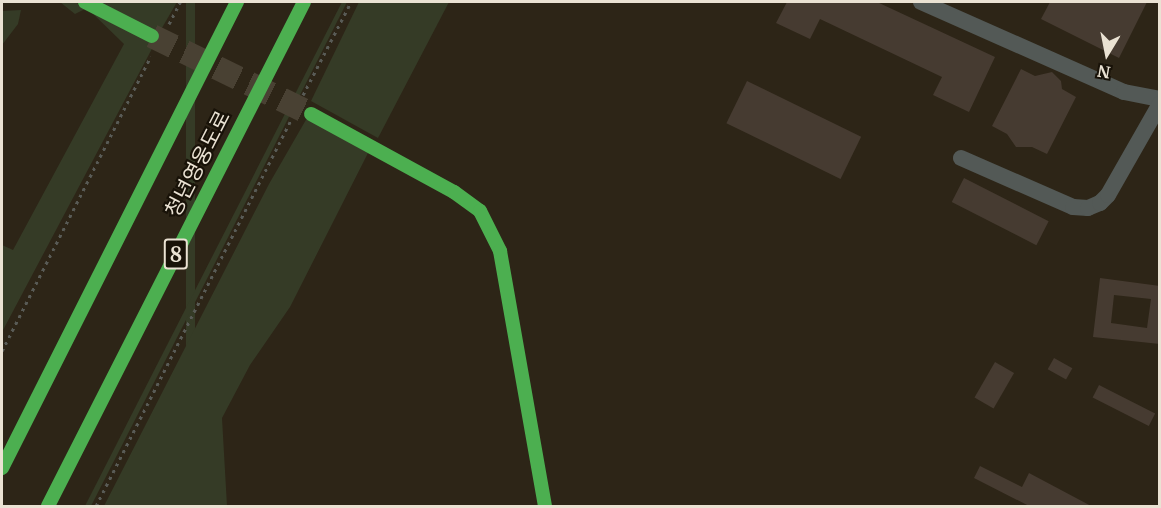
<!DOCTYPE html>
<html>
<head>
<meta charset="utf-8">
<style>
	body { margin:0 }
	#map { position:relative; width:1161px; height:508px; overflow:hidden; background:#2d2517; font-family:Merriweather,"Noto Sans KR",serif }
	div>[style] { position:absolute }
	[style*='--x'] { left:calc(var(--x)*1px); top:calc(var(--y)*1px); width:calc(var(--w)*1px); rotate:calc(var(--a)*1deg) }
	.green>* { inset:0; background:#353b26; transform-origin:0 0 }
	.building>* { inset:0; background:#463b31; transform-origin:0 0 }
	.secondary-tunnel>* { height:24px; margin-top:-12px; transform-origin:0; background:repeating-linear-gradient(90deg,#494133 0 24px,transparent 0 36px) }
	.path>* { height:3px; margin-top:-1.5px; transform-origin:0; background:repeating-linear-gradient(90deg,#595b56 0 3px,transparent 0 7.5px) }
	.street>* { height:16px; margin:-8px; padding:0 8px; transform-origin:8px; border-radius:8px; background:#535956 }
	.fast>* { height:14px; margin:-7px; padding:0 7px; transform-origin:7px; border-radius:7px; background:#4caf50 }
	span { translate:-50% -50%; white-space:nowrap; text-align:center; line-height:1.15; -webkit-text-stroke:4.5px #181208; paint-order:stroke }
	.shield-label span { padding:2px 4px; background:#181208; border:2px solid; border-radius:4px; -webkit-text-stroke-width:0 }
	.shield-label { font-size:20px; color:#eae2d3; font-weight:700 }
	.street-label { font-size:21px; color:#eae2d3 }
	.frame { position:absolute; inset:0; border:3px solid #eae2d3; pointer-events:none }
	.north { position:absolute; left:1077px; top:24px; width:60px; height:60px; -webkit-text-stroke:4px #181208; paint-order:stroke; rotate:190deg; font-size:16px; font-weight:700; line-height:24px; text-align:center; color:#eae2d3 }
	.north::after { content:''; display:block; margin:auto; width:21px; height:27px; background:#eae2d3; clip-path:polygon(50% 0,100% 100%,50% 72%,0 100%) }
</style>
</head>
<body>
<div id="map">
	<div class="green">
		<i style="clip-path:polygon(60px 2px,75px 2px,155px 43px,2px 332px,2px 245px,13px 250px,124px 44px,87px 8px,75px 14px)"></i>
		<i style="clip-path:polygon(94px 2px,177px 2px,159px 33px)"></i>
		<i style="left:186px;top:2px;width:9px;height:409px"></i>
		<i style="clip-path:polygon(342px 2px,347px 2px,212px 269px,91px 506px,85px 506px)"></i>
		<i style="clip-path:polygon(359px 2px,449px 2px,378px 138px,311px 101px)"></i>
		<i style="clip-path:polygon(21px 10px,18px 24px,2px 45px,2px 11px)"></i>
		<i style="clip-path:polygon(307px 118px,368px 153px,290px 307px,250px 365px,222px 418px,227px 506px,104px 506px,269px 184px)"></i>
	</div>
	<div class="building">
		<i style="clip-path:polygon(787px 2px,877px 2px,995px 57px,969px 112px,933px 95px,942px 77px,820px 19px,810px 39px,776px 23px)"></i>
		<i style="clip-path:polygon(1050px 2px,1147px 2px,1119px 58px,1041px 19px)"></i>
		<i style="clip-path:polygon(1021px 69px,1035px 76px,1052px 72px,1061px 81px,1062px 89px,1076px 97px,1047px 154px,1032px 147px,1016px 147px,1007px 134px,992px 126px)"></i>
		<i style="left:747px;top:81px;width:127px;height:47px;rotate:26deg"></i>
		<i style="left:964px;top:178px;width:95px;height:27px;rotate:27deg"></i>
		<i style="clip-path:polygon(evenodd,1100px 278px,1160px 286px,1160px 344px,1093px 337px,1100px 278px,1114px 295px,1151px 299px,1147px 328px,1111px 323px,1114px 295px)"></i>
		<i style="left:1054px;top:358px;width:21px;height:13px;rotate:29deg"></i>
		<i style="left:995px;top:362px;width:22px;height:41px;rotate:30deg"></i>
		<i style="left:1099px;top:385px;width:63px;height:14px;rotate:27deg"></i>
		<i style="clip-path:polygon(980px 466px,1022px 487px,1029px 473px,1093px 507px,1031px 507px,974px 478px)"></i>
	</div>
	<div class="secondary-tunnel">
		<i style="--x:152;--y:36;--w:177;--a:26.1"></i>
	</div>
	<div class="path">
		<i style="--x:169;--y:24;--w:25;--a:-63"></i>
		<i style="--x:303;--y:95;--w:105;--a:-62.7"></i>
		<i style="--x:2;--y:351;--w:330;--a:-63.2"></i>
		<i style="--x:96;--y:506;--w:432;--a:-63.2"></i>
	</div>
	<div class="street">
		<i style="--x:921;--y:2;--w:222;--a:23.9"></i>
		<i style="--x:1124;--y:92;--w:37;--a:11"></i>
		<i style="--x:961;--y:158;--w:122;--a:23.6"></i>
		<i style="--x:1073;--y:207;--w:15;--a:4"></i>
		<i style="--x:1088;--y:208;--w:13;--a:-23"></i>
		<i style="--x:1100;--y:203;--w:11;--a:-45"></i>
		<i style="--x:1108;--y:195;--w:105;--a:-60.3"></i>
	</div>
	<div class="fast">
		<i style="--x:85;--y:2;--w:75;--a:26.9"></i>
		<i style="--x:311;--y:114;--w:163;--a:28.6"></i>
		<i style="--x:454;--y:192;--w:32;--a:36"></i>
		<i style="--x:480;--y:211;--w:45;--a:63.4"></i>
		<i style="--x:500;--y:251;--w:259;--a:80"></i>
		<i style="--x:2;--y:468;--w:522;--a:-63.24"></i>
		<i style="--x:48;--y:506;--w:565;--a:-63.07"></i>
	</div>
	<div class="shield-label">
		<span style="left:176px;top:254px">8</span>
	</div>
	<div class="street-label">
		<span style="left:198px;top:164px;rotate:-63deg">청년영웅도로</span>
	</div>
	<div class="frame"></div>
	<div class="north">N</div>
</div>
</body>
</html>
